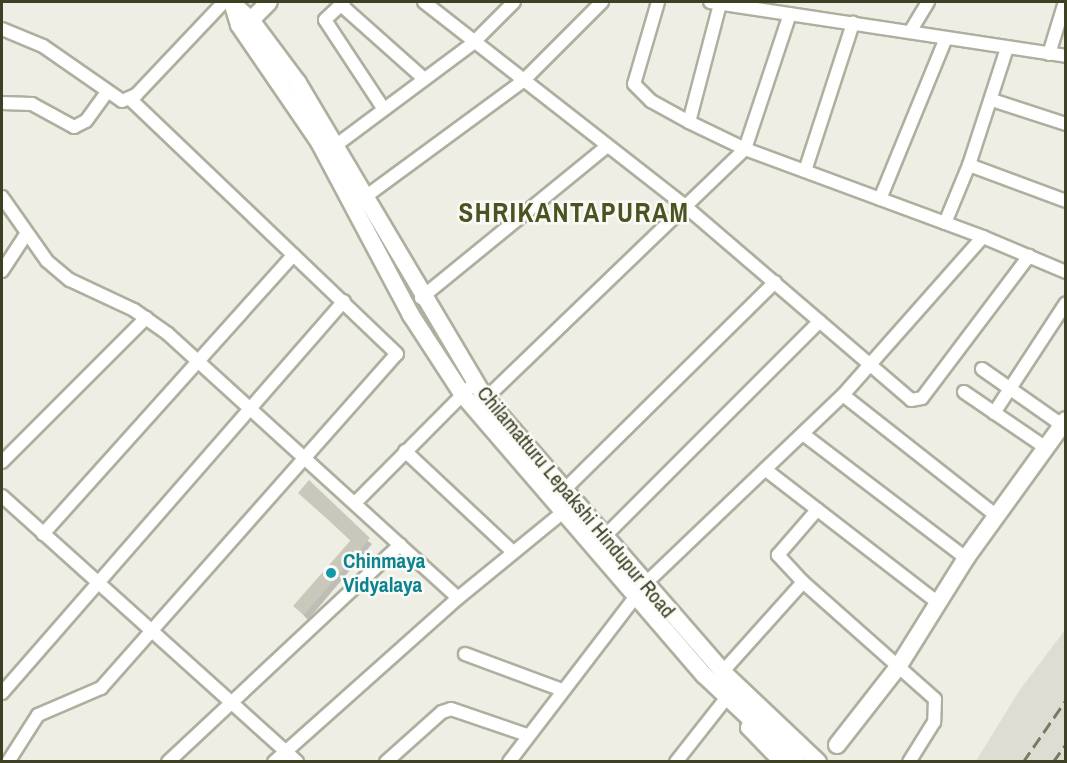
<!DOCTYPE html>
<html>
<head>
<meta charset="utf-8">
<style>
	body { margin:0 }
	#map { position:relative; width:1067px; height:763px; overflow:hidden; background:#eeeee5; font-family:"Archivo Narrow",sans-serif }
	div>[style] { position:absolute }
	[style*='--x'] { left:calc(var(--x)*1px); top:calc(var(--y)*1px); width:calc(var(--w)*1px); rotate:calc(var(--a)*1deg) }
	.built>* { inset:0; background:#deddd4 }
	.shadow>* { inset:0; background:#0003 }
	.building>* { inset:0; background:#c9c8bb }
	.roads { filter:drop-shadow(2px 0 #afafa0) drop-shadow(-2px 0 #afafa0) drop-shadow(0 2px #afafa0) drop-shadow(0 -2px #afafa0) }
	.street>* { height:12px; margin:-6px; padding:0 6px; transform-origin:6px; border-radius:6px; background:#fff }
	.secondary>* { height:16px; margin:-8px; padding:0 8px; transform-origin:8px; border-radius:8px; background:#fff }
	.rail>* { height:3px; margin-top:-1.5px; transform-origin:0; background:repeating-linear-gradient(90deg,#797b5f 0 12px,transparent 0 18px) }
	.dots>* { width:16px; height:16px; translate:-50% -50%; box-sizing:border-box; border:3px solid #fafaf6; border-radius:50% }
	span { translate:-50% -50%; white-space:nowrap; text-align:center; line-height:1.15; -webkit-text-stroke:5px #fafaf6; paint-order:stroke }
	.street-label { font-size:21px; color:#3e4024 }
	.culture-label { font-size:21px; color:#0d838f; font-weight:700 }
	.left { translate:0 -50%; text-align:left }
	.district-label { font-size:27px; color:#4c5320; font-weight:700; letter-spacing:1.5px }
	.frame { position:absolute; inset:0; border:3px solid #3e4024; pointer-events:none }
</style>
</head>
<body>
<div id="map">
	<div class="built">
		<i style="clip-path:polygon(1065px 630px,1065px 761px,976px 761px,1019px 691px)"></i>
	</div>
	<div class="shadow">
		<i style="clip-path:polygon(300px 493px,372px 544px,308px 620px,295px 606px,351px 541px)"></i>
	</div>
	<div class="building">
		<i style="clip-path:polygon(309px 480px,370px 538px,304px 615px,293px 606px,351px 540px,298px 493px)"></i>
	</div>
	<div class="roads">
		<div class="street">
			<i style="--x:344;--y:2;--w:26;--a:137"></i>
			<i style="--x:325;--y:20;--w:105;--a:56.6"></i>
			<i style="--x:424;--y:2;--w:331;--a:38"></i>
			<i style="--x:685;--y:206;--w:298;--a:40.6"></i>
			<i style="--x:911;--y:400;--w:11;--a:-10"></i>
			<i style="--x:922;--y:398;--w:178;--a:-53"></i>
			<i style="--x:658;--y:2;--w:85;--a:106.3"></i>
			<i style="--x:634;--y:84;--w:24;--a:45"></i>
			<i style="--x:651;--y:101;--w:43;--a:28.9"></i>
			<i style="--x:710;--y:2;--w:360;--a:8.6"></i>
			<i style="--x:340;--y:4;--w:111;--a:41.7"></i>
			<i style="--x:720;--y:4;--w:122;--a:104.7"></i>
			<i style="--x:689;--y:122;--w:62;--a:25.7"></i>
			<i style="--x:745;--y:149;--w:254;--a:20.3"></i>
			<i style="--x:2;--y:29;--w:44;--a:22.5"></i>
			<i style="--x:43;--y:46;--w:96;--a:34.8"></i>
			<i style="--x:122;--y:101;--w:15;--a:-23"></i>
			<i style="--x:136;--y:95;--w:128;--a:-46.6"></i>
			<i style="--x:910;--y:32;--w:35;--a:-59"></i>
			<i style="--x:1049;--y:54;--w:54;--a:-72.9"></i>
			<i style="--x:992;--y:100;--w:78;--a:18"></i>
			<i style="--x:2;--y:103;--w:30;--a:2"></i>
			<i style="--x:32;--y:104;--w:48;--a:28.7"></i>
			<i style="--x:74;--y:127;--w:13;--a:-27"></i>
			<i style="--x:86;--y:121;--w:34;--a:-54"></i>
			<i style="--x:335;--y:146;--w:172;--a:-36.7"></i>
			<i style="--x:473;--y:43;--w:58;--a:-45"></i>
			<i style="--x:969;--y:165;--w:123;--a:-72"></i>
			<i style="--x:805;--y:171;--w:156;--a:-72"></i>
			<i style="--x:2;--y:197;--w:78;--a:54.9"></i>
			<i style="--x:47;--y:261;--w:30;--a:40"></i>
			<i style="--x:70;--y:280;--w:71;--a:25.1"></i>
			<i style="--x:134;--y:310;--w:42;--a:35.2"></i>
			<i style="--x:168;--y:334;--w:392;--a:42.3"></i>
			<i style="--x:458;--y:598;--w:142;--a:-39.3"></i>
			<i style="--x:880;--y:199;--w:174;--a:-67.7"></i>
			<i style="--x:361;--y:200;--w:201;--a:-36.3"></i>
			<i style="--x:523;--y:81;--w:112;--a:-45"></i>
			<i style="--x:945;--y:223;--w:63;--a:-67.5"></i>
			<i style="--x:969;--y:165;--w:103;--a:20.4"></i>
			<i style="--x:2;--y:271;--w:42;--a:-56.7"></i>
			<i style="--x:421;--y:298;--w:239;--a:-39.2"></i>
			<i style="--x:982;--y:369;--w:98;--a:35"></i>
			<i style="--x:964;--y:392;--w:99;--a:34.3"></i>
			<i style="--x:843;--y:395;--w:196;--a:38.2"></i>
			<i style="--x:481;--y:403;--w:366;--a:-43.9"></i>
			<i style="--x:745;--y:149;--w:142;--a:-71.6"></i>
			<i style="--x:994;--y:413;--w:131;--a:-56.8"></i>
			<i style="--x:803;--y:434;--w:205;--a:37.3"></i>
			<i style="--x:405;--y:451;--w:148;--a:43.1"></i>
			<i style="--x:2;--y:462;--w:204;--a:-45"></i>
			<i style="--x:766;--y:470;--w:216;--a:37.7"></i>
			<i style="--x:560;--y:494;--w:302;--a:-44.6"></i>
			<i style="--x:2;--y:496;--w:397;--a:42"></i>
			<i style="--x:355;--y:503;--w:170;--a:-45.2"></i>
			<i style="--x:43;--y:534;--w:375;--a:-48.1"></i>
			<i style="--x:604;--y:537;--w:305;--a:-45"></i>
			<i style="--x:803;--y:582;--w:37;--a:-133"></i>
			<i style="--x:778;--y:555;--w:60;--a:-49.1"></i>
			<i style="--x:465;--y:654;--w:103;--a:20.4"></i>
			<i style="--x:717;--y:678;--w:129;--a:-48.1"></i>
			<i style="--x:803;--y:582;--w:176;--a:41.6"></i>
			<i style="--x:935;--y:699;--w:23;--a:92"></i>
			<i style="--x:934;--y:722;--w:47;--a:122"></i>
			<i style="--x:2;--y:693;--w:520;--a:-48.9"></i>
			<i style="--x:753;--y:713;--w:16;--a:112"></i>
			<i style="--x:747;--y:728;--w:47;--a:45.9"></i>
			<i style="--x:8;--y:762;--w:56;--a:-57.4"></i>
			<i style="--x:38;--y:715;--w:69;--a:-23.2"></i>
			<i style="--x:101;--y:688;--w:446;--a:-48.5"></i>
			<i style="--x:397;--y:354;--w:369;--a:-136.3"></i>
			<i style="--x:168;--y:762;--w:318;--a:-43.1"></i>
			<i style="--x:274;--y:762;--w:246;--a:-41.7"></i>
			<i style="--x:386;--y:762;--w:75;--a:-41.8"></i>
			<i style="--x:442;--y:712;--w:9;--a:-18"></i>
			<i style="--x:451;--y:709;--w:80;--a:18.9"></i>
			<i style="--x:509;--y:762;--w:224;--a:-52.6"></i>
			<i style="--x:645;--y:584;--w:274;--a:-43.7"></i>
			<i style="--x:843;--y:395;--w:211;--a:-48.5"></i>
			<i style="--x:983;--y:237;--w:90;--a:22.9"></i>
			<i style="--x:676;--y:762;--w:89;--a:-51.8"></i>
		</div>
		<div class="secondary">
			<i style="--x:232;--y:2;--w:24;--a:73"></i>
			<i style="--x:239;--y:25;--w:142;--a:55.6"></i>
			<i style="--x:319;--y:142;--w:196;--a:62"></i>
			<i style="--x:411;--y:315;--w:95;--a:57"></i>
			<i style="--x:463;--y:395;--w:369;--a:49.3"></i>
			<i style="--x:704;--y:675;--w:127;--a:43.4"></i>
			<i style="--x:233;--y:4;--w:24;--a:42"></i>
			<i style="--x:251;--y:20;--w:79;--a:53.3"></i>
			<i style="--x:298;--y:83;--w:368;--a:59.3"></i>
			<i style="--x:486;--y:399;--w:362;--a:49"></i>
			<i style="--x:723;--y:672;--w:131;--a:43.5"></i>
			<i style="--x:251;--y:20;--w:25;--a:-45"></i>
			<i style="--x:837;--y:745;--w:99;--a:-52"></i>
			<i style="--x:898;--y:667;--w:128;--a:-58"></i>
			<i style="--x:966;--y:558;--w:170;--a:-54.1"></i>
		</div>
	</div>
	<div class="rail">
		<i style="--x:1023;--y:762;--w:75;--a:-55.3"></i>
		<i style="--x:1053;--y:762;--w:22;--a:-54"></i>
	</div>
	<div class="dots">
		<i style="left:331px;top:573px;background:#0f9aa8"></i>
	</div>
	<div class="street-label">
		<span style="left:576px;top:502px;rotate:50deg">Chilamatturu Lepakshi Hindupur Road</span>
	</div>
	<div class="culture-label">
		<span class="left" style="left:343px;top:573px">Chinmaya<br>Vidyalaya</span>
	</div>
	<div class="district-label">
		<span style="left:574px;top:213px">SHRIKANTAPURAM</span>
	</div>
	<div class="frame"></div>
</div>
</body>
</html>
